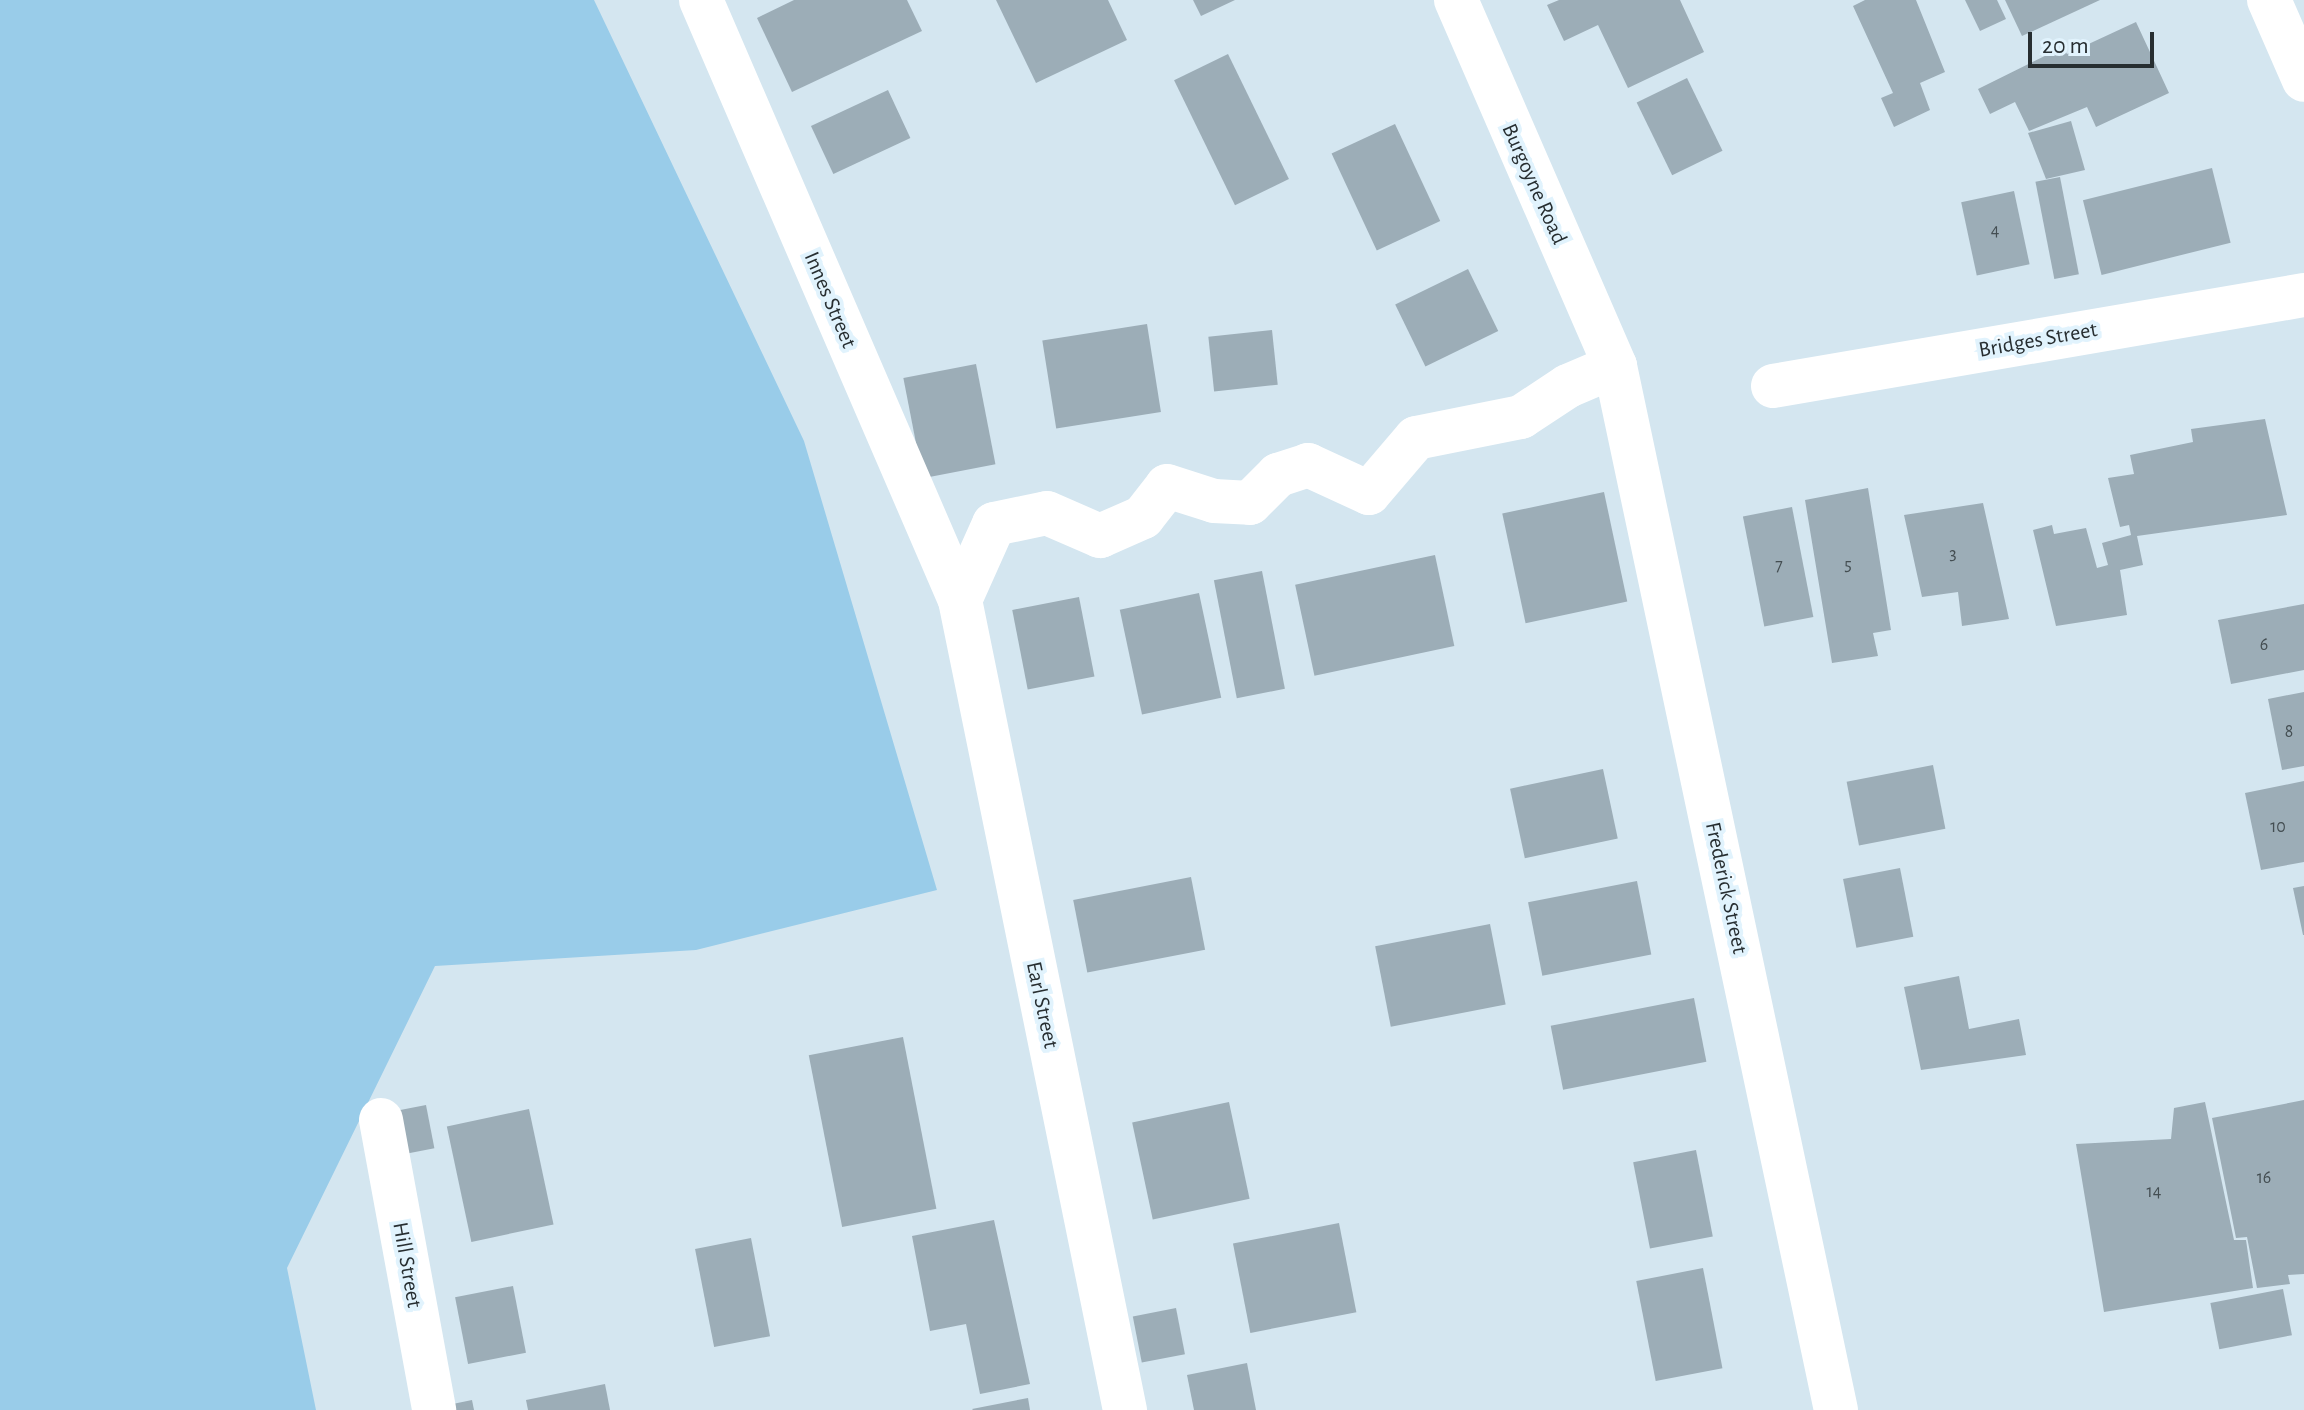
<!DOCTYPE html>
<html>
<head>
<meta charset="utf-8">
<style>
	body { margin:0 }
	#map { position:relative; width:2304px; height:1410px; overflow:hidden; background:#d4e6f0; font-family:"Alegreya Sans",sans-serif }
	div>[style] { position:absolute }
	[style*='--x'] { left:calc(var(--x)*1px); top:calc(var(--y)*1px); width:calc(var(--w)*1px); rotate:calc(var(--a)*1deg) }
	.green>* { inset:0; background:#99cce9 }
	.building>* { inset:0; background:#9cadb7; transform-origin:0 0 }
	.minor>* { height:44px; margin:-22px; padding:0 22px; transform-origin:22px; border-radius:22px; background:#fff }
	span { translate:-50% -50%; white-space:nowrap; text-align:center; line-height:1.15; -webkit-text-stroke:8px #e1f3fd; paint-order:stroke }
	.number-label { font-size:18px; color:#444e52 }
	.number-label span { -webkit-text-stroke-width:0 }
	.street-label { font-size:22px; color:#272e31 }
	.scale { position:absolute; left:2028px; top:32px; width:126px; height:36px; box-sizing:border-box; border:4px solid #272e31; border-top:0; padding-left:10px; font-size:24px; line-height:28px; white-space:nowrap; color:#272e31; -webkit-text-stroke:6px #e1f3fd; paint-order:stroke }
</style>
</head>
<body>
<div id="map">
	<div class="green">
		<i style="clip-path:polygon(0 0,594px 0,804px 441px,937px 890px,696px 950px,435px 966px,287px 1268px,316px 1410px,0 1410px)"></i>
	</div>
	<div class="building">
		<i style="clip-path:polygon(794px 0,907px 0,922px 31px,792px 92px,757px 18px)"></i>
		<i style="clip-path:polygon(996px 0,1108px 0,1127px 40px,1036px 83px)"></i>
		<i style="clip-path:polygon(1193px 0,1235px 0,1201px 16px)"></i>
		<i style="clip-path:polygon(1559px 0,1680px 0,1704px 52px,1628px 88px,1598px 25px,1564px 41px,1547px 5px)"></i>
		<i style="clip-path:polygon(1865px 0,1916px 0,1945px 72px,1920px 83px,1930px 110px,1894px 127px,1881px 98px,1893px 93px,1853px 6px)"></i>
		<i style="clip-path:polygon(1965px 0,1997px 0,2006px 19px,1980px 31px)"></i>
		<i style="clip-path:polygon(2005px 0,2100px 0,2022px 36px)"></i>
		<i style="clip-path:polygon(2136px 22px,2169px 93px,2096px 127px,2087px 107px,2029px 131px,2015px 102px,1990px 114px,1978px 89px,2063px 47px,2067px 54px)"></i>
		<i style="left:1228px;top:54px;width:139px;height:60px;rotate:64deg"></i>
		<i style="left:1687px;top:78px;width:81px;height:56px;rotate:64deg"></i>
		<i style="left:888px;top:90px;width:53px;height:85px;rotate:65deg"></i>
		<i style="clip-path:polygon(2071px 121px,2085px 170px,2046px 179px,2028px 133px)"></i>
		<i style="left:1395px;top:124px;width:107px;height:70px;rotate:65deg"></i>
		<i style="left:2212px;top:168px;width:77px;height:133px;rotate:76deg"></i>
		<i style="left:2060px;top:177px;width:99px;height:25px;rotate:79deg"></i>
		<i style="left:2014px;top:191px;width:75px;height:54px;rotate:78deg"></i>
		<i style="left:1468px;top:269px;width:69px;height:81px;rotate:64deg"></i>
		<i style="left:1147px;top:324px;width:89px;height:106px;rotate:81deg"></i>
		<i style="left:1272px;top:330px;width:55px;height:64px;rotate:84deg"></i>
		<i style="left:976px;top:364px;width:102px;height:74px;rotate:79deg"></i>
		<i style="clip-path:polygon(2265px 419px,2287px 515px,2137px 536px,2143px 565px,2120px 570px,2127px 615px,2056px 626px,2033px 530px,2052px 525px,2054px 534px,2086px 528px,2097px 568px,2108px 565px,2102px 543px,2131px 535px,2129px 525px,2120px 527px,2108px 478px,2134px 474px,2130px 455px,2193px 442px,2191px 429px)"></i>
		<i style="clip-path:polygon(1868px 488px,1891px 630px,1873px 633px,1878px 656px,1832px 663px,1805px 500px)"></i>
		<i style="left:1604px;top:492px;width:112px;height:104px;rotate:78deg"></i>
		<i style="clip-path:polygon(1983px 503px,2009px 619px,1962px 626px,1958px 592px,1922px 597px,1904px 515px)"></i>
		<i style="left:1792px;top:507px;width:112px;height:50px;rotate:79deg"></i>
		<i style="left:1435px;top:555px;width:93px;height:143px;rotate:78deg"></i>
		<i style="left:1262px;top:571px;width:120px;height:49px;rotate:79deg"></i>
		<i style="left:1199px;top:593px;width:107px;height:81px;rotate:78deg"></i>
		<i style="left:1079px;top:597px;width:81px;height:68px;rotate:79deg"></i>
		<i style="clip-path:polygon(2304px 604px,2304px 670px,2231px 684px,2218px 620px)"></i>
		<i style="clip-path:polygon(2304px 692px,2304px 766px,2282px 770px,2268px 699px)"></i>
		<i style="left:1933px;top:765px;width:65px;height:88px;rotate:79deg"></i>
		<i style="left:1603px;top:769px;width:71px;height:95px;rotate:78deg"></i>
		<i style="clip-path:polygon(2304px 781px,2304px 862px,2261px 870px,2245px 793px)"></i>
		<i style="left:1900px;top:868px;width:70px;height:58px;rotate:79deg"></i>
		<i style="left:1191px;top:877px;width:74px;height:120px;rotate:79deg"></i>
		<i style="left:1637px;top:881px;width:75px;height:111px;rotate:79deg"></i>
		<i style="clip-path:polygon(2304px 886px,2304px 935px,2303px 935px,2293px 888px)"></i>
		<i style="left:1490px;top:924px;width:82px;height:117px;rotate:79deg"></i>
		<i style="clip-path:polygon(1959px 976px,1969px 1029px,2019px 1019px,2026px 1055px,1921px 1070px,1904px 987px)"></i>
		<i style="left:1694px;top:998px;width:65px;height:146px;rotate:79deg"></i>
		<i style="left:903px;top:1037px;width:175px;height:96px;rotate:79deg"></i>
		<i style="clip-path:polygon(2304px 1100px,2304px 1274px,2288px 1275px,2290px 1284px,2257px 1288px,2247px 1237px,2236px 1238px,2212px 1118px)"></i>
		<i style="left:1229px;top:1102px;width:99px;height:99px;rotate:78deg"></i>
		<i style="clip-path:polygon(2205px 1102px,2234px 1240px,2246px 1240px,2253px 1288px,2104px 1312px,2076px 1144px,2171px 1139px,2174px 1108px)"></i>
		<i style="left:426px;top:1105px;width:44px;height:38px;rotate:79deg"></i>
		<i style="left:529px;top:1109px;width:118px;height:84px;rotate:78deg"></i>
		<i style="left:1696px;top:1150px;width:88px;height:64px;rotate:79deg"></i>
		<i style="clip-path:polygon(994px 1220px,1030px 1384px,980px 1394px,966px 1324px,930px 1331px,912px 1236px)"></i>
		<i style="left:1339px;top:1223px;width:91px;height:108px;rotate:79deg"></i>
		<i style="left:751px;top:1238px;width:100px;height:57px;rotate:79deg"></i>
		<i style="left:1703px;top:1268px;width:102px;height:68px;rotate:79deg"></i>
		<i style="left:513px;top:1286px;width:68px;height:59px;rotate:79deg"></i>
		<i style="left:2283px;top:1289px;width:47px;height:74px;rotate:79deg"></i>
		<i style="left:1176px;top:1308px;width:47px;height:44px;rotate:79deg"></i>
		<i style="clip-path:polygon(1247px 1363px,1256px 1410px,1194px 1410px,1187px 1375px)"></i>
		<i style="clip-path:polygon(605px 1384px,610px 1410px,528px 1410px,526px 1400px)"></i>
		<i style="clip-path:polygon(1028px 1398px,1030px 1410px,973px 1410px,972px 1409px)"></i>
		<i style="clip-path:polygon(472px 1400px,474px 1410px,444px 1410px,443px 1406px)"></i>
	</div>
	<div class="minor">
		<i style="--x:701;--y:0;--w:654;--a:66.65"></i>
		<i style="--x:960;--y:600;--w:827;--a:78.49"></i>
		<i style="--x:1456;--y:0;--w:399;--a:66.5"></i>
		<i style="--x:1615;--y:366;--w:1067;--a:78.05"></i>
		<i style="--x:2269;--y:0;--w:87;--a:66.4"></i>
		<i style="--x:1773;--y:386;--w:539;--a:-9.72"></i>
		<i style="--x:960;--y:600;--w:83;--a:-65.9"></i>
		<i style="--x:994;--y:524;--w:54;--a:-11.7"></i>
		<i style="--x:1047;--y:513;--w:58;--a:23.5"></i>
		<i style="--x:1100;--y:536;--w:47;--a:-23.8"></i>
		<i style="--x:1143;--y:517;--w:39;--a:-52"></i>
		<i style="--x:1167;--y:486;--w:49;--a:17.7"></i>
		<i style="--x:1214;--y:501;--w:36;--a:3"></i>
		<i style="--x:1250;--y:503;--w:40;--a:-45"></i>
		<i style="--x:1278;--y:475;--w:32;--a:-18"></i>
		<i style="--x:1308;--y:465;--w:67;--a:24.7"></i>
		<i style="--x:1369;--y:493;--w:72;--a:-49.5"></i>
		<i style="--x:1416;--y:438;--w:107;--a:-11.3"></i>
		<i style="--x:1521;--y:417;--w:56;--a:-33.4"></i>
		<i style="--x:1568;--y:386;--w:51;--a:-23.1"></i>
		<i style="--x:381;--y:1120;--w:295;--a:79.6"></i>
	</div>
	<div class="number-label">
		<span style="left:1995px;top:231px">4</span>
		<span style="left:1953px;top:554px">3</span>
		<span style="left:1848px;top:565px">5</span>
		<span style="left:1779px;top:566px">7</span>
		<span style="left:2264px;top:645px">6</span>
		<span style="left:2289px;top:732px">8</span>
		<span style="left:2278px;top:827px">10</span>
		<span style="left:2264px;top:1178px">16</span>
		<span style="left:2154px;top:1192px">14</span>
	</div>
	<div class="street-label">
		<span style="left:1534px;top:184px;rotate:66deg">Burgoyne Road</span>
		<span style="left:830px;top:300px;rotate:67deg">Innes Street</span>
		<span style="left:2038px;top:340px;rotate:-10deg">Bridges Street</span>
		<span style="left:1726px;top:888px;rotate:78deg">Frederick Street</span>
		<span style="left:1042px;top:1005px;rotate:78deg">Earl Street</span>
		<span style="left:407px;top:1265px;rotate:80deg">Hill Street</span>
	</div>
	<div class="scale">20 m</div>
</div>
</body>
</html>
